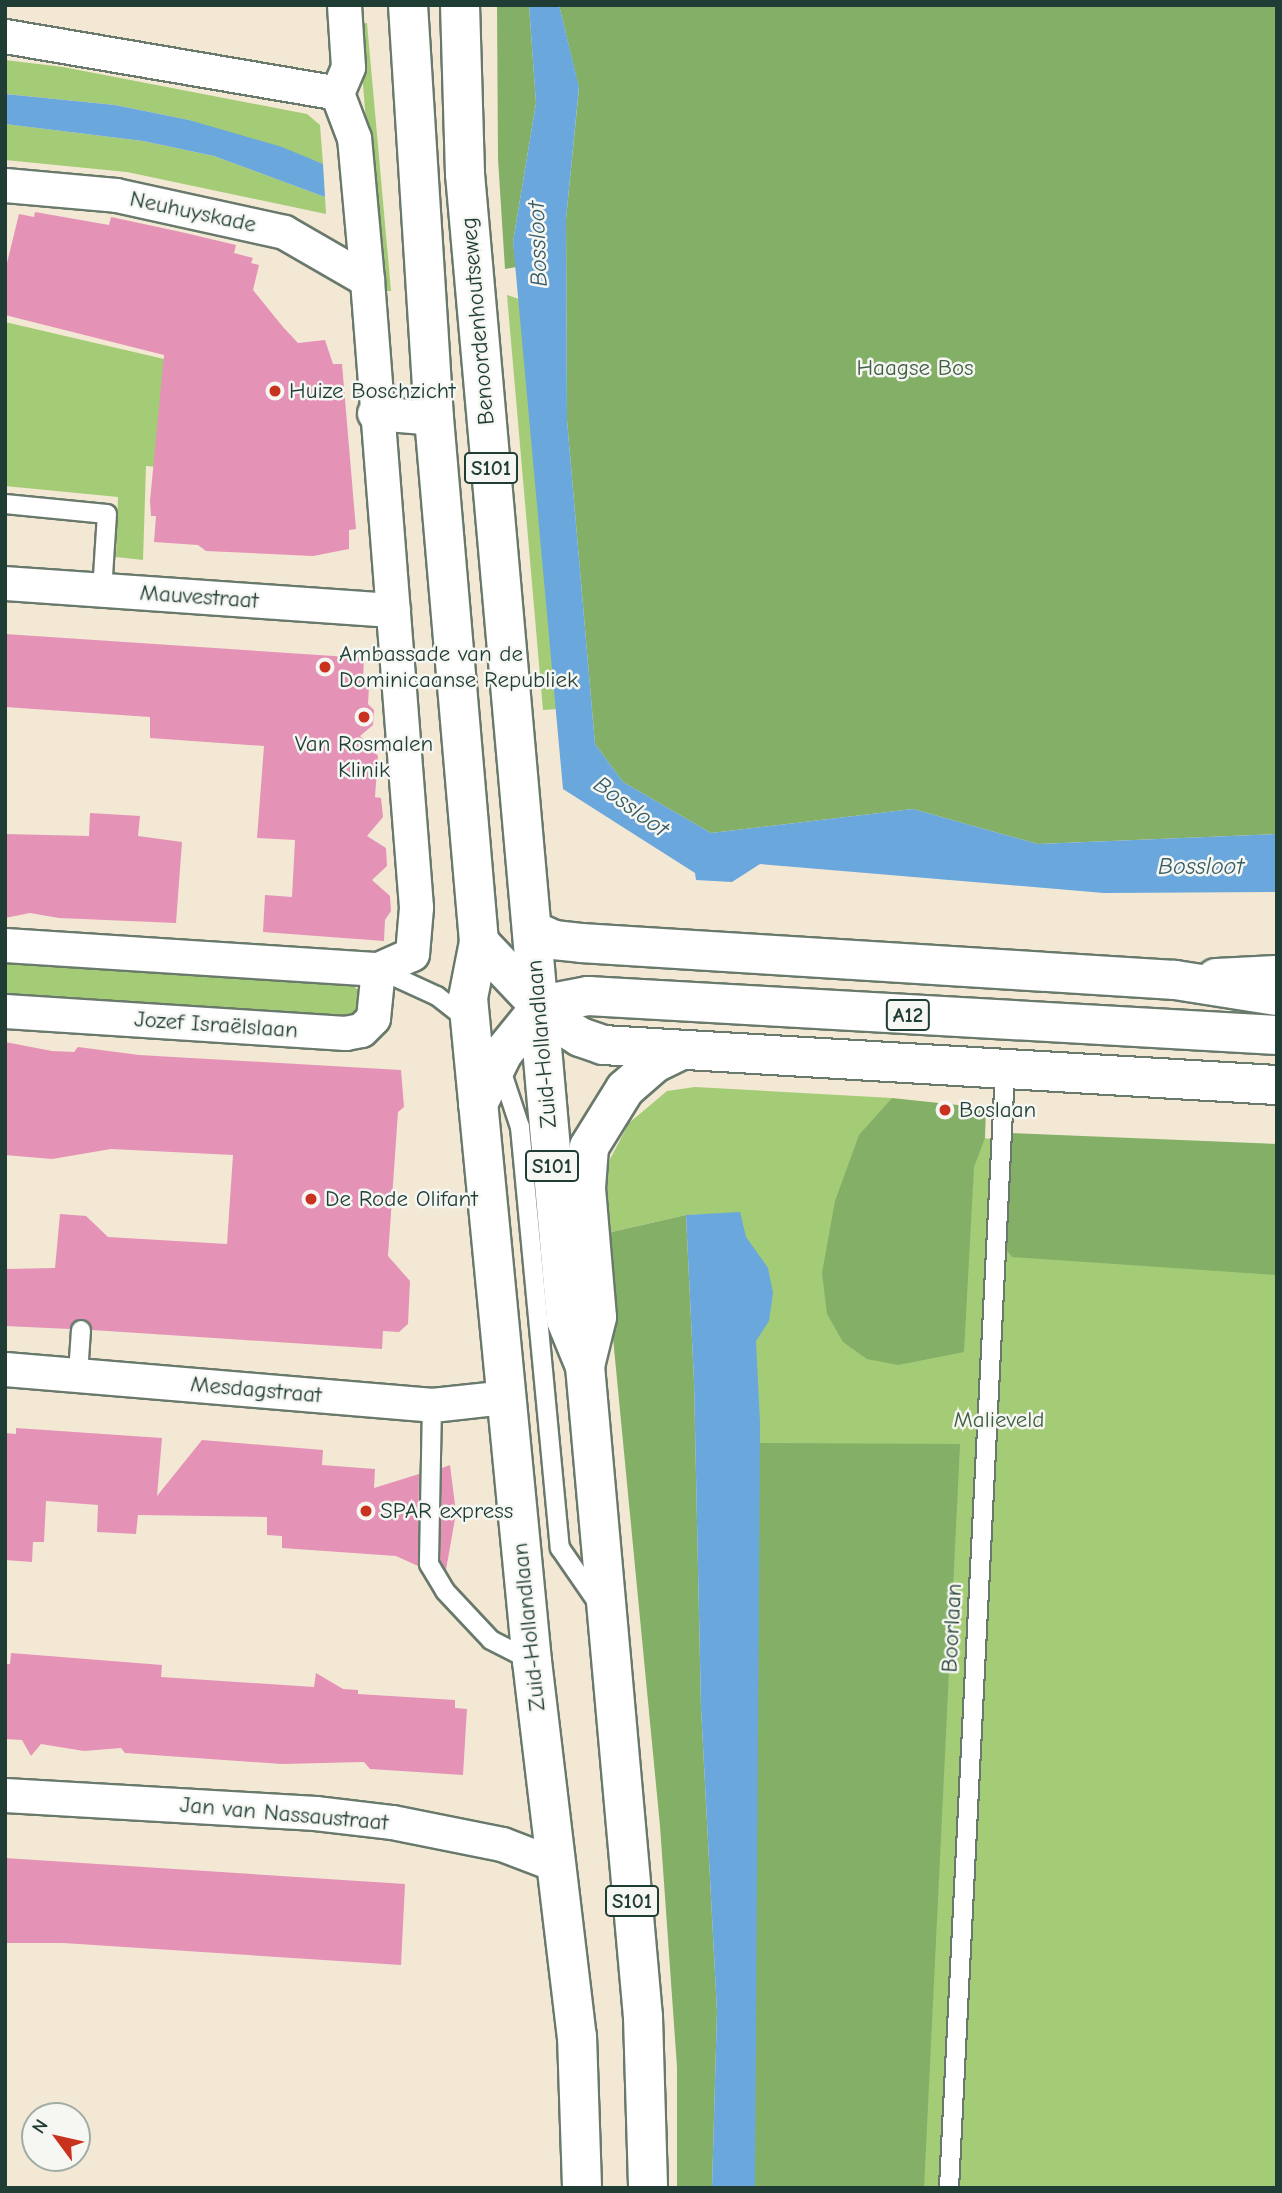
<!DOCTYPE html>
<html>
<head>
<meta charset="utf-8">
<style>
	body { margin:0 }
	#map { position:relative; width:1282px; height:2193px; overflow:hidden; background:#f2e8d4; font-family:"Comic Neue",sans-serif }
	div>[style] { position:absolute }
	[style*='--x'] { left:calc(var(--x)*1px); top:calc(var(--y)*1px); width:calc(var(--w)*1px); rotate:calc(var(--a)*1deg) }
	.green>* { inset:0; background:#a4cb76 }
	.forest>* { inset:0; background:#83af67 }
	.water>* { inset:0; background:#6aa7dc }
	.building>* { inset:0; background:#e493b7 }
	.roads { filter:drop-shadow(2px 0 #69796c) drop-shadow(-2px 0 #69796c) drop-shadow(0 2px #69796c) drop-shadow(0 -2px #69796c) }
	.lane>* { height:18px; margin:-9px; padding:0 9px; transform-origin:9px; border-radius:9px; background:#fff }
	.street>* { height:33px; margin:-16.5px; padding:0 16.5px; transform-origin:16.5px; border-radius:16.5px; background:#fff }
	.secondary>* { height:38px; margin:-19px; padding:0 19px; transform-origin:19px; border-radius:19px; background:#fff }
	.primary>* { height:38px; margin:-19px; padding:0 19px; transform-origin:19px; border-radius:19px; background:#fff }
	.dots>* { width:19px; height:19px; translate:-50% -50%; box-sizing:border-box; border:4px solid #f6f6f2; border-radius:50% }
	span { translate:-50% -50%; white-space:nowrap; text-align:center; line-height:1.15; -webkit-text-stroke:5px #f6f6f2; paint-order:stroke }
	.shield-label span { padding:2px 5px; background:#f6f6f2; border:2px solid; border-radius:5px; -webkit-text-stroke-width:0 }
	.shield-label { font-size:21px; color:#1f3d34; font-weight:700 }
	.street-label { font-size:23px; color:#1f3d34 }
	.park-label { font-size:23px; color:#406044 }
	.poi-label { font-size:23px; color:#1f3d34 }
	.left { translate:0 -50%; text-align:left }
	.water-label { font-size:24px; color:#365d66; font-style:italic }
	.frame { position:absolute; inset:0; border:7px solid #1f3d34; pointer-events:none }
	.north { position:absolute; left:21px; top:2102px; width:70px; height:70px; box-sizing:border-box; background:#f6f6f2; border:2px solid #a0aca6; border-radius:50%; rotate:303deg; font-size:19px; font-weight:700; line-height:28px; text-align:center; color:#1f3d34 }
	.north::after { content:''; display:block; margin:auto; width:24px; height:32px; background:#c8321e; clip-path:polygon(50% 0,100% 100%,50% 72%,0 100%) }
</style>
</head>
<body>
<div id="map">
	<div class="green">
		<i style="clip-path:polygon(367px 23px,391px 291px,380px 291px,358px 24px)"></i>
		<i style="clip-path:polygon(5px 60px,63px 67px,307px 114px,320px 125px,323px 164px,189px 120px,115px 105px,5px 94px)"></i>
		<i style="clip-path:polygon(5px 124px,143px 141px,214px 156px,325px 197px,326px 214px,127px 172px,5px 160px)"></i>
		<i style="clip-path:polygon(507px 295px,519px 299px,557px 709px,543px 710px)"></i>
		<i style="clip-path:polygon(5px 322px,164px 359px,220px 472px,146px 466px,143px 560px,116px 557px,118px 497px,5px 486px)"></i>
		<i style="clip-path:polygon(5px 957px,348px 981px,358px 990px,359px 1003px,350px 1020px,5px 1001px)"></i>
		<i style="clip-path:polygon(695px 1087px,892px 1098px,869px 1126px,1237px 1165px,1277px 1163px,1277px 2188px,731px 2188px,717px 1214px,686px 1215px,603px 1234px,602px 1199px,608px 1163px,629px 1123px,667px 1091px)"></i>
	</div>
	<div class="forest">
		<i style="clip-path:polygon(497px 5px,529px 5px,536px 103px,513px 242px,516px 267px,505px 269px,498px 159px)"></i>
		<i style="clip-path:polygon(559px 5px,1277px 5px,1277px 834px,1038px 844px,913px 809px,711px 833px,623px 782px,595px 744px,567px 420px,566px 219px,579px 88px)"></i>
		<i style="clip-path:polygon(892px 1098px,986px 1108px,985px 1138px,974px 1167px,964px 1352px,898px 1365px,867px 1359px,843px 1342px,827px 1314px,822px 1273px,835px 1201px,859px 1135px)"></i>
		<i style="clip-path:polygon(1009px 1133px,1277px 1144px,1277px 1275px,1012px 1257px,1005px 1248px)"></i>
		<i style="clip-path:polygon(686px 1215px,694px 1381px,701px 1708px,717px 2011px,712px 2188px,677px 2188px,677px 2067px,660px 1826px,603px 1234px)"></i>
		<i style="clip-path:polygon(756px 1443px,960px 1444px,924px 2188px,755px 2188px)"></i>
	</div>
	<div class="water">
		<i style="clip-path:polygon(529px 5px,559px 5px,579px 87px,566px 219px,567px 420px,595px 744px,623px 782px,711px 833px,913px 809px,1038px 844px,1277px 834px,1277px 892px,1104px 893px,760px 864px,732px 882px,696px 880px,695px 873px,563px 789px,513px 242px,536px 103px)"></i>
		<i style="clip-path:polygon(5px 94px,115px 105px,189px 120px,282px 147px,323px 164px,325px 197px,214px 156px,143px 141px,5px 124px)"></i>
		<i style="clip-path:polygon(740px 1212px,746px 1237px,768px 1268px,773px 1293px,769px 1321px,756px 1341px,760px 1423px,755px 2188px,712px 2188px,717px 2011px,701px 1708px,694px 1381px,686px 1215px)"></i>
	</div>
	<div class="building">
		<i style="clip-path:polygon(35px 212px,109px 225px,111px 217px,181px 232px,236px 245px,234px 253px,253px 258px,251px 263px,259px 265px,253px 290px,283px 327px,298px 343px,325px 340px,333px 364px,342px 364px,356px 529px,349px 530px,349px 549px,313px 556px,206px 551px,198px 545px,154px 542px,156px 516px,151px 516px,150px 501px,164px 355px,5px 315px,5px 271px,19px 214px,34px 217px)"></i>
		<i style="clip-path:polygon(5px 634px,364px 658px,363px 678px,369px 686px,368px 704px,374px 710px,373px 725px,360px 736px,378px 756px,375px 797px,381px 798px,383px 817px,367px 836px,386px 848px,387px 866px,372px 880px,390px 896px,391px 911px,385px 920px,384px 941px,263px 932px,265px 895px,292px 897px,295px 840px,257px 838px,264px 746px,150px 738px,150px 717px,5px 707px)"></i>
		<i style="clip-path:polygon(90px 813px,140px 816px,138px 836px,182px 842px,176px 923px,59px 918px,30px 913px,5px 918px,5px 834px,89px 836px)"></i>
		<i style="clip-path:polygon(5px 1042px,52px 1051px,74px 1052px,78px 1047px,139px 1055px,401px 1070px,404px 1107px,398px 1112px,388px 1256px,410px 1281px,408px 1324px,399px 1332px,383px 1331px,382px 1349px,92px 1330px,81px 1319px,70px 1329px,5px 1326px,5px 1269px,55px 1268px,60px 1214px,86px 1216px,108px 1237px,227px 1244px,233px 1155px,111px 1149px,52px 1159px,5px 1155px)"></i>
		<i style="clip-path:polygon(16px 1428px,162px 1438px,157px 1496px,202px 1440px,323px 1450px,322px 1465px,375px 1469px,374px 1488px,419px 1474px,418px 1566px,396px 1556px,282px 1548px,282px 1536px,267px 1535px,267px 1517px,138px 1515px,136px 1534px,97px 1532px,98px 1505px,46px 1501px,44px 1542px,33px 1542px,32px 1562px,5px 1560px,5px 1433px,16px 1434px)"></i>
		<i style="clip-path:polygon(450px 1465px,456px 1513px,446px 1570px,440px 1561px,442px 1468px)"></i>
		<i style="clip-path:polygon(11px 1653px,162px 1665px,161px 1677px,314px 1687px,316px 1673px,343px 1689px,358px 1690px,358px 1694px,455px 1700px,455px 1708px,467px 1709px,463px 1775px,370px 1769px,364px 1762px,282px 1764px,125px 1753px,121px 1748px,84px 1751px,41px 1744px,31px 1756px,22px 1740px,5px 1739px,5px 1664px,10px 1664px)"></i>
		<i style="clip-path:polygon(5px 1858px,405px 1884px,401px 1965px,63px 1943px,5px 1943px)"></i>
	</div>
	<div class="roads">
		<div class="lane">
			<i style="--x:5;--y:504;--w:102;--a:5.6"></i>
			<i style="--x:107;--y:514;--w:77;--a:93.7"></i>
			<i style="--x:378;--y:969;--w:65;--a:24.6"></i>
			<i style="--x:437;--y:996;--w:36;--a:38"></i>
			<i style="--x:500;--y:1067;--w:63;--a:71.6"></i>
			<i style="--x:520;--y:1127;--w:423;--a:84.6"></i>
			<i style="--x:560;--y:1548;--w:67;--a:55.4"></i>
			<i style="--x:78;--y:1374;--w:44;--a:-86.1"></i>
			<i style="--x:432;--y:1405;--w:159;--a:91.1"></i>
			<i style="--x:429;--y:1564;--w:31;--a:59"></i>
			<i style="--x:445;--y:1591;--w:67;--a:46.8"></i>
			<i style="--x:491;--y:1640;--w:46;--a:27.1"></i>
			<i style="--x:949;--y:2188;--w:1118;--a:-87.13"></i>
		</div>
		<div class="street">
			<i style="--x:5;--y:36;--w:337;--a:9.7"></i>
			<i style="--x:5;--y:185;--w:111;--a:5.1"></i>
			<i style="--x:116;--y:195;--w:172;--a:12.4"></i>
			<i style="--x:284;--y:232;--w:96;--a:30"></i>
			<i style="--x:374;--y:413;--w:60;--a:4.8"></i>
			<i style="--x:5;--y:583;--w:389;--a:4"></i>
			<i style="--x:5;--y:945;--w:374;--a:3.7"></i>
			<i style="--x:378;--y:969;--w:37;--a:-24"></i>
			<i style="--x:412;--y:954;--w:47;--a:-85.1"></i>
			<i style="--x:416;--y:907;--w:629;--a:-94.47"></i>
			<i style="--x:367;--y:280;--w:143;--a:-95.2"></i>
			<i style="--x:354;--y:138;--w:48;--a:-110.7"></i>
			<i style="--x:337;--y:93;--w:28;--a:-67"></i>
			<i style="--x:348;--y:67;--w:62;--a:-93.7"></i>
			<i style="--x:5;--y:1011;--w:341;--a:3.7"></i>
			<i style="--x:345;--y:1033;--w:16;--a:-11"></i>
			<i style="--x:361;--y:1030;--w:17;--a:-45"></i>
			<i style="--x:373;--y:1018;--w:49;--a:-84.2"></i>
			<i style="--x:5;--y:1369;--w:429;--a:4.8"></i>
			<i style="--x:432;--y:1405;--w:74;--a:-6.2"></i>
			<i style="--x:5;--y:1795;--w:311;--a:3.3"></i>
			<i style="--x:315;--y:1813;--w:78;--a:6.7"></i>
			<i style="--x:392;--y:1822;--w:112;--a:11.3"></i>
			<i style="--x:502;--y:1844;--w:59;--a:20.9"></i>
		</div>
		<div class="secondary">
			<i style="--x:1216;--y:978;--w:61;--a:-2.8"></i>
		</div>
		<div class="primary">
			<i style="--x:408;--y:5;--w:414;--a:86.4"></i>
			<i style="--x:434;--y:418;--w:526;--a:85.09"></i>
			<i style="--x:479;--y:942;--w:57;--a:101.1"></i>
			<i style="--x:468;--y:998;--w:666;--a:84.49"></i>
			<i style="--x:532;--y:1661;--w:378;--a:83.2"></i>
			<i style="--x:577;--y:2036;--w:152;--a:88.1"></i>
			<i style="--x:460;--y:5;--w:169;--a:88.3"></i>
			<i style="--x:465;--y:174;--w:1150;--a:84.96"></i>
			<i style="--x:566;--y:1320;--w:50;--a:67.6"></i>
			<i style="--x:585;--y:1366;--w:654;--a:84.91"></i>
			<i style="--x:643;--y:2017;--w:171;--a:88.3"></i>
			<i style="--x:532;--y:930;--w:24;--a:24"></i>
			<i style="--x:554;--y:940;--w:27;--a:6"></i>
			<i style="--x:581;--y:943;--w:595;--a:3.56"></i>
			<i style="--x:1175;--y:980;--w:103;--a:8.9"></i>
			<i style="--x:479;--y:942;--w:108;--a:46.5"></i>
			<i style="--x:553;--y:1020;--w:32;--a:32"></i>
			<i style="--x:580;--y:1037;--w:24;--a:19"></i>
			<i style="--x:603;--y:1045;--w:675;--a:3.4"></i>
			<i style="--x:478;--y:1104;--w:57;--a:-63.9"></i>
			<i style="--x:503;--y:1053;--w:48;--a:-51"></i>
			<i style="--x:533;--y:1016;--w:28;--a:-30"></i>
			<i style="--x:557;--y:1002;--w:32;--a:-11"></i>
			<i style="--x:588;--y:996;--w:690;--a:3.24"></i>
			<i style="--x:585;--y:1366;--w:50;--a:-76.2"></i>
			<i style="--x:597;--y:1317;--w:129;--a:-94.9"></i>
			<i style="--x:586;--y:1188;--w:41;--a:-85.8"></i>
			<i style="--x:589;--y:1147;--w:68;--a:-58.2"></i>
			<i style="--x:625;--y:1089;--w:40;--a:-41"></i>
			<i style="--x:655;--y:1063;--w:28;--a:-26"></i>
		</div>
	</div>
	<div class="dots">
		<i style="left:275px;top:391px;background:#c8321e"></i>
		<i style="left:325px;top:667px;background:#c8321e"></i>
		<i style="left:364px;top:717px;background:#c8321e"></i>
		<i style="left:945px;top:1110px;background:#c8321e"></i>
		<i style="left:311px;top:1199px;background:#c8321e"></i>
		<i style="left:366px;top:1511px;background:#c8321e"></i>
	</div>
	<div class="shield-label">
		<span style="left:491px;top:468px">S101</span>
		<span style="left:908px;top:1015px">A12</span>
		<span style="left:552px;top:1166px">S101</span>
		<span style="left:632px;top:1901px">S101</span>
	</div>
	<div class="street-label">
		<span style="left:193px;top:212px;rotate:12deg">Neuhuyskade</span>
		<span style="left:478px;top:321px;rotate:-95deg">Benoordenhoutseweg</span>
		<span style="left:199px;top:597px;rotate:4deg">Mauvestraat</span>
		<span style="left:216px;top:1025px;rotate:4deg">Jozef Israëlslaan</span>
		<span style="left:542px;top:1044px;rotate:-95deg">Zuid-Hollandlaan</span>
		<span style="left:256px;top:1390px;rotate:5deg">Mesdagstraat</span>
		<span style="left:529px;top:1627px;rotate:-96deg">Zuid-Hollandlaan</span>
		<span style="left:952px;top:1628px;rotate:-87deg">Boorlaan</span>
		<span style="left:284px;top:1814px;rotate:5deg">Jan van Nassaustraat</span>
	</div>
	<div class="park-label">
		<span style="left:915px;top:368px">Haagse Bos</span>
		<span style="left:999px;top:1420px">Malieveld</span>
	</div>
	<div class="poi-label">
		<span class="left" style="left:289px;top:391px">Huize Boschzicht</span>
		<span class="left" style="left:339px;top:667px">Ambassade van de<br>Dominicaanse Republiek</span>
		<span style="left:364px;top:757px">Van Rosmalen<br>Klinik</span>
		<span class="left" style="left:959px;top:1110px">Boslaan</span>
		<span class="left" style="left:325px;top:1199px">De Rode Olifant</span>
		<span class="left" style="left:380px;top:1511px">SPAR express</span>
	</div>
	<div class="water-label">
		<span style="left:538px;top:244px;rotate:-92deg">Bossloot</span>
		<span style="left:631px;top:807px;rotate:36deg">Bossloot</span>
		<span style="left:1201px;top:867px">Bossloot</span>
	</div>
	<div class="frame"></div>
	<div class="north">N</div>
</div>
</body>
</html>
